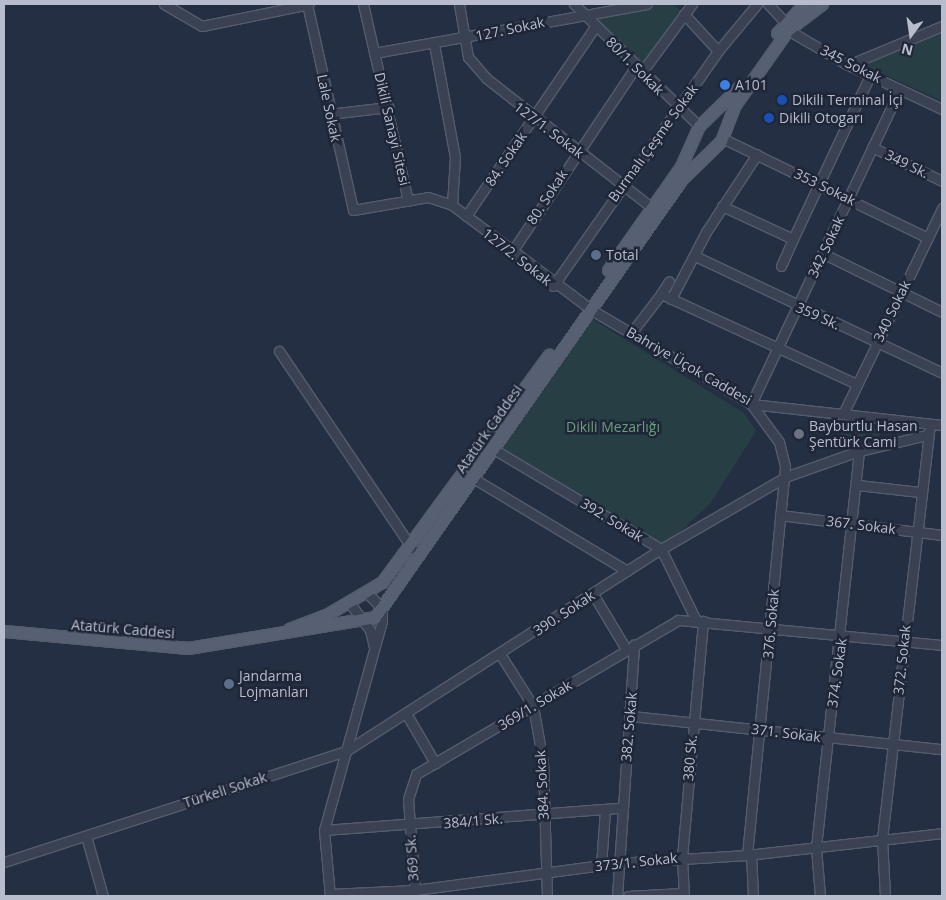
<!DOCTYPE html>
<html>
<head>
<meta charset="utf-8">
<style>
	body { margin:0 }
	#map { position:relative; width:946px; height:900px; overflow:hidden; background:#252f43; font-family:"Open Sans",sans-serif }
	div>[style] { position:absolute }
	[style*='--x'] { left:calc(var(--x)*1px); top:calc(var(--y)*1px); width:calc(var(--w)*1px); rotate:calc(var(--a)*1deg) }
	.green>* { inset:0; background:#273e44 }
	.roads { filter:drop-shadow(1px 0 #555c6d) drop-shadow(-1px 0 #555c6d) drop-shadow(0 1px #555c6d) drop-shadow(0 -1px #555c6d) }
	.minor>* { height:9px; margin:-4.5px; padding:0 4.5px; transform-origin:4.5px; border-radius:4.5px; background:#394153 }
	.major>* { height:11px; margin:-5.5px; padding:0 5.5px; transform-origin:5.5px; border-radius:5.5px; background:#576073 }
	.dots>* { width:14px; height:14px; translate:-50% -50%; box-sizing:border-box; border:2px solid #1e2638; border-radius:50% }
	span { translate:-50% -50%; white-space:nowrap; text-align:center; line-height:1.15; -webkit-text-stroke:5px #1e2638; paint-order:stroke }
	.street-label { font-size:14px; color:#b7bdcc }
	.poi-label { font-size:14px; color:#b7bdcc }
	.left { translate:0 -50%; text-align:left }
	.park-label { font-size:14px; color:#6c9f7d }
	.frame { position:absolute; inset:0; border:5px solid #b7bdcc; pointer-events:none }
	.north { position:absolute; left:886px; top:10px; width:50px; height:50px; -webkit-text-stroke:4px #1e2638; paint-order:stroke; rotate:194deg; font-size:14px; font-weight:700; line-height:20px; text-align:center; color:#b7bdcc }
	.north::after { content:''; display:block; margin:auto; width:18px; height:22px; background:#b7bdcc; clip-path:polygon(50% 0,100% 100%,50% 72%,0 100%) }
</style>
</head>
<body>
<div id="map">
	<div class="green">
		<i style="clip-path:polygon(650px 4px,674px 4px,681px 12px,642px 67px,590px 15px)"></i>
		<i style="clip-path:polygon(942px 32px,942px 101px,861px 64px)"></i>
		<i style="clip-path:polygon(589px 317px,744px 413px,756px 431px,710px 504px,661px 549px,498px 452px)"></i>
		<i style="clip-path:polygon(840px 424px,877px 428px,881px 435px,842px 447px)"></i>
	</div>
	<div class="roads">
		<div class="minor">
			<i style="--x:164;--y:4;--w:44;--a:30.1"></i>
			<i style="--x:202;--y:26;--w:109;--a:-11.6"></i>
			<i style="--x:307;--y:4;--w:211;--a:77.4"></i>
			<i style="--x:353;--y:210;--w:76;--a:-9.8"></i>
			<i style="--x:428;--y:197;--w:25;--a:18"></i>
			<i style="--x:452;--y:205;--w:166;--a:36.9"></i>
			<i style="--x:363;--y:4;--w:202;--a:77.1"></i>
			<i style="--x:459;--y:4;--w:54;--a:80.4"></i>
			<i style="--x:468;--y:57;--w:28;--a:49"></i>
			<i style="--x:486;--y:78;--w:209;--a:38"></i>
			<i style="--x:574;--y:4;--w:175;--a:44.3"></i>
			<i style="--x:768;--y:4;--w:25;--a:47"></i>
			<i style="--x:684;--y:14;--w:50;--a:47.4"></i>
			<i style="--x:788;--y:30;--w:69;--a:30.3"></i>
			<i style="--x:848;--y:65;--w:104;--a:25.1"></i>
			<i style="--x:434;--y:44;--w:115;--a:79.5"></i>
			<i style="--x:455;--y:157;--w:48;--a:93.6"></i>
			<i style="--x:374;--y:53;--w:277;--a:-10.2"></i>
			<i style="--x:848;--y:65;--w:102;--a:-22.5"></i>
			<i style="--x:641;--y:73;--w:86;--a:-53.5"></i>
			<i style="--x:329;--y:114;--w:60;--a:-6.7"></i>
			<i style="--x:722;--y:138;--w:229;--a:25.9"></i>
			<i style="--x:872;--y:147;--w:78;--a:25.9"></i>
			<i style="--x:722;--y:206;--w:78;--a:24.9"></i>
			<i style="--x:793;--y:239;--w:181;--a:-64.8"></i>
			<i style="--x:466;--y:216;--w:229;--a:-55.7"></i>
			<i style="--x:511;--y:253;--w:223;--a:-56.2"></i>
			<i style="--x:824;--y:254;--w:131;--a:26.2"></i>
			<i style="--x:695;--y:256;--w:273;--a:25.3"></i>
			<i style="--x:781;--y:266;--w:30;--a:-66"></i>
			<i style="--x:553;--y:286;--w:287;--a:-54.9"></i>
			<i style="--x:718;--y:51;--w:61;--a:-50.3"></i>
			<i style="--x:661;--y:294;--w:15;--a:-58"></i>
			<i style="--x:671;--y:299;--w:76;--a:-62.4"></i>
			<i style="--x:706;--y:232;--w:93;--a:-56.8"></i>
			<i style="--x:590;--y:309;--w:187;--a:30.5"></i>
			<i style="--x:751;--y:404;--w:192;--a:6.3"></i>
			<i style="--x:631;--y:333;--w:49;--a:-52.4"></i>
			<i style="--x:661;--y:294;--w:216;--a:24.7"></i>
			<i style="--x:279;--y:351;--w:238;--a:56"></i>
			<i style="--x:843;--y:414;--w:229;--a:-64.3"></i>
			<i style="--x:495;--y:450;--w:193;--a:30.8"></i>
			<i style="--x:661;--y:549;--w:79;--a:63.8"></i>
			<i style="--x:473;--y:478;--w:180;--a:31.1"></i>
			<i style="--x:858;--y:485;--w:62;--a:6.4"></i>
			<i style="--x:780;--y:515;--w:163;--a:7"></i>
			<i style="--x:593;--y:594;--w:64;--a:59"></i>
			<i style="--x:348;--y:601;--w:36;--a:53"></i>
			<i style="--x:370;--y:630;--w:17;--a:77"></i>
			<i style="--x:500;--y:654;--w:62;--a:57.6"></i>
			<i style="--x:533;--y:706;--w:57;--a:79.9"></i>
			<i style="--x:543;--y:762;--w:134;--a:88.3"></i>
			<i style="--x:407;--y:715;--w:56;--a:59.7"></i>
			<i style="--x:631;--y:716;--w:313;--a:6.1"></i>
			<i style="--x:324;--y:830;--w:297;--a:-4.3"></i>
			<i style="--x:86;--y:836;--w:62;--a:74.2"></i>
			<i style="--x:751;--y:854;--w:42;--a:87.3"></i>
			<i style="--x:747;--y:855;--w:391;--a:-84.4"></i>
			<i style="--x:785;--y:466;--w:25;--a:-104"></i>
			<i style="--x:779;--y:442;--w:47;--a:-126.4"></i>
			<i style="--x:751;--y:404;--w:348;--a:-64.7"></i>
			<i style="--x:4;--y:862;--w:360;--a:-18"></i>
			<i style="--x:346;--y:751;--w:135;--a:-74.5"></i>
			<i style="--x:382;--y:621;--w:13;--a:-90"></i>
			<i style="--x:382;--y:608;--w:24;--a:-135"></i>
			<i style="--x:601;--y:865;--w:55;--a:-85.8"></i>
			<i style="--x:415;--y:890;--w:91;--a:-94.4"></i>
			<i style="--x:408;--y:799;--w:26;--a:-72"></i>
			<i style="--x:416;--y:774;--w:304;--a:-30.4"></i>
			<i style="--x:678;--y:620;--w:265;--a:5.4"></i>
			<i style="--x:330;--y:894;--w:85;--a:-2.7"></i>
			<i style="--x:415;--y:890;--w:204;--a:-7.6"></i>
			<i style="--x:617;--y:863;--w:130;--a:-3.5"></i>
			<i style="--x:747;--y:855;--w:196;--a:-6.4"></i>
			<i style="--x:330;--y:896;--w:66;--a:-95.2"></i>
			<i style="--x:324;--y:830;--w:82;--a:-74.4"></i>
			<i style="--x:346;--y:751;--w:374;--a:-32.7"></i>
			<i style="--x:661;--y:549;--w:143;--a:-30.1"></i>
			<i style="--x:785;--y:477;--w:78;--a:-19.4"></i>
			<i style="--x:859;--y:451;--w:69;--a:-13.4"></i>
			<i style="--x:617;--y:896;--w:252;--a:-86.1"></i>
			<i style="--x:628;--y:896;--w:55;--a:-3.1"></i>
			<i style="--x:684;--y:896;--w:39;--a:-93"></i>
			<i style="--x:682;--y:857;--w:237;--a:-84.9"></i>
			<i style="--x:820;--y:896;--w:49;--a:-94.7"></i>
			<i style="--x:816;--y:847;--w:398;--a:-83.8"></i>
			<i style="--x:885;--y:896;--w:57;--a:-93"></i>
			<i style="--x:882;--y:839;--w:418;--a:-83.4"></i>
		</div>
		<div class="major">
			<i style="--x:777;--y:33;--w:40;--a:-47"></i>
			<i style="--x:608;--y:270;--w:127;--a:-54.9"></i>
			<i style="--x:681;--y:166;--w:44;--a:-65.8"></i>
			<i style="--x:699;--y:126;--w:56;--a:-44.3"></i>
			<i style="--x:289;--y:629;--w:40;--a:-21"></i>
			<i style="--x:326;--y:615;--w:65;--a:-30.5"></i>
			<i style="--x:382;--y:582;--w:282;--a:-53.7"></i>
			<i style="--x:4;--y:631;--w:185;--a:5.3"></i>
			<i style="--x:188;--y:648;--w:190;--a:-9.4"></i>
			<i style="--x:375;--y:617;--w:535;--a:-54.97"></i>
			<i style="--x:682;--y:179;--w:54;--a:-44.3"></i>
			<i style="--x:721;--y:141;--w:39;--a:-69"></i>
			<i style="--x:735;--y:105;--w:92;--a:-54.8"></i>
			<i style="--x:788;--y:30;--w:43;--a:-37.4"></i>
		</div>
	</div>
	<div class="dots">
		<i style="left:725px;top:85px;background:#3f7fe0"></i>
		<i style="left:782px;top:100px;background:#1a4fb4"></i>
		<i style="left:769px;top:118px;background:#1a4fb4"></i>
		<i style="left:596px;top:255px;background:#5c6f8a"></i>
		<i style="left:799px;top:434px;background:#6b7280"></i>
		<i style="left:229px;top:684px;background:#5c6f8a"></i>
	</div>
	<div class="street-label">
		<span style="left:510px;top:29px;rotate:-12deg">127. Sokak</span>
		<span style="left:851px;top:64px;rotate:27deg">345 Sokak</span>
		<span style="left:635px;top:66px;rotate:45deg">80/1. Sokak</span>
		<span style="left:329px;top:108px;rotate:78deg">Lale Sokak</span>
		<span style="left:392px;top:129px;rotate:77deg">Dikili Sanayi Sitesi</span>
		<span style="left:549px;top:130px;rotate:37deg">127/1. Sokak</span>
		<span style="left:653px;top:143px;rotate:-54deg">Burmalı Çeşme Sokak</span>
		<span style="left:506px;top:159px;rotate:-56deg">84. Sokak</span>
		<span style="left:907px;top:164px;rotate:26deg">349 Sk.</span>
		<span style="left:825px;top:187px;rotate:26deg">353 Sokak</span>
		<span style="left:547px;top:197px;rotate:-57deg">80. Sokak</span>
		<span style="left:826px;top:247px;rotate:-65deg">342 Sokak</span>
		<span style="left:517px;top:257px;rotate:38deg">127/2. Sokak</span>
		<span style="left:892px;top:311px;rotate:-64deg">340 Sokak</span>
		<span style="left:818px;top:316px;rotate:24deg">359 Sk.</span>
		<span style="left:689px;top:366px;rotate:30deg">Bahriye Üçok Caddesi</span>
		<span style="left:489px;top:429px;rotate:-55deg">Atatürk Caddesi</span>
		<span style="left:612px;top:520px;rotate:31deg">392. Sokak</span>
		<span style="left:861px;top:525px;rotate:7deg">367. Sokak</span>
		<span style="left:564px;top:613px;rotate:-33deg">390. Sokak</span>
		<span style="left:771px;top:624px;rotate:-85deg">376. Sokak</span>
		<span style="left:123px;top:629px;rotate:5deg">Atatürk Caddesi</span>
		<span style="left:902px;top:660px;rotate:-84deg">372. Sokak</span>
		<span style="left:837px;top:673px;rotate:-82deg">374. Sokak</span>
		<span style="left:535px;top:705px;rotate:-31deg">369/1. Sokak</span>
		<span style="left:629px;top:727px;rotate:-85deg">382. Sokak</span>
		<span style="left:786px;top:733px;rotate:7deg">371. Sokak</span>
		<span style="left:690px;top:758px;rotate:-85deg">380 Sk.</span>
		<span style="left:542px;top:785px;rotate:-93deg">384. Sokak</span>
		<span style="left:225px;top:790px;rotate:-18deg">Türkeli Sokak</span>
		<span style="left:473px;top:821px;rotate:-5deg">384/1 Sk.</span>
		<span style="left:412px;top:858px;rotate:-94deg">369 Sk.</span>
		<span style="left:636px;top:862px;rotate:-6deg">373/1. Sokak</span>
	</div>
	<div class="poi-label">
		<span class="left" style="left:735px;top:85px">A101</span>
		<span class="left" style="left:792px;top:100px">Dikili Terminal İçi</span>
		<span class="left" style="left:779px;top:118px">Dikili Otogarı</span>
		<span class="left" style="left:606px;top:255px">Total</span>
		<span class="left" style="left:809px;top:434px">Bayburtlu Hasan<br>Şentürk Cami</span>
		<span class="left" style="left:239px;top:684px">Jandarma<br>Lojmanları</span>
	</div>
	<div class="park-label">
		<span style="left:613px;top:427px">Dikili Mezarlığı</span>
	</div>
	<div class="frame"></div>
	<div class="north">N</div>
</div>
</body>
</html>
